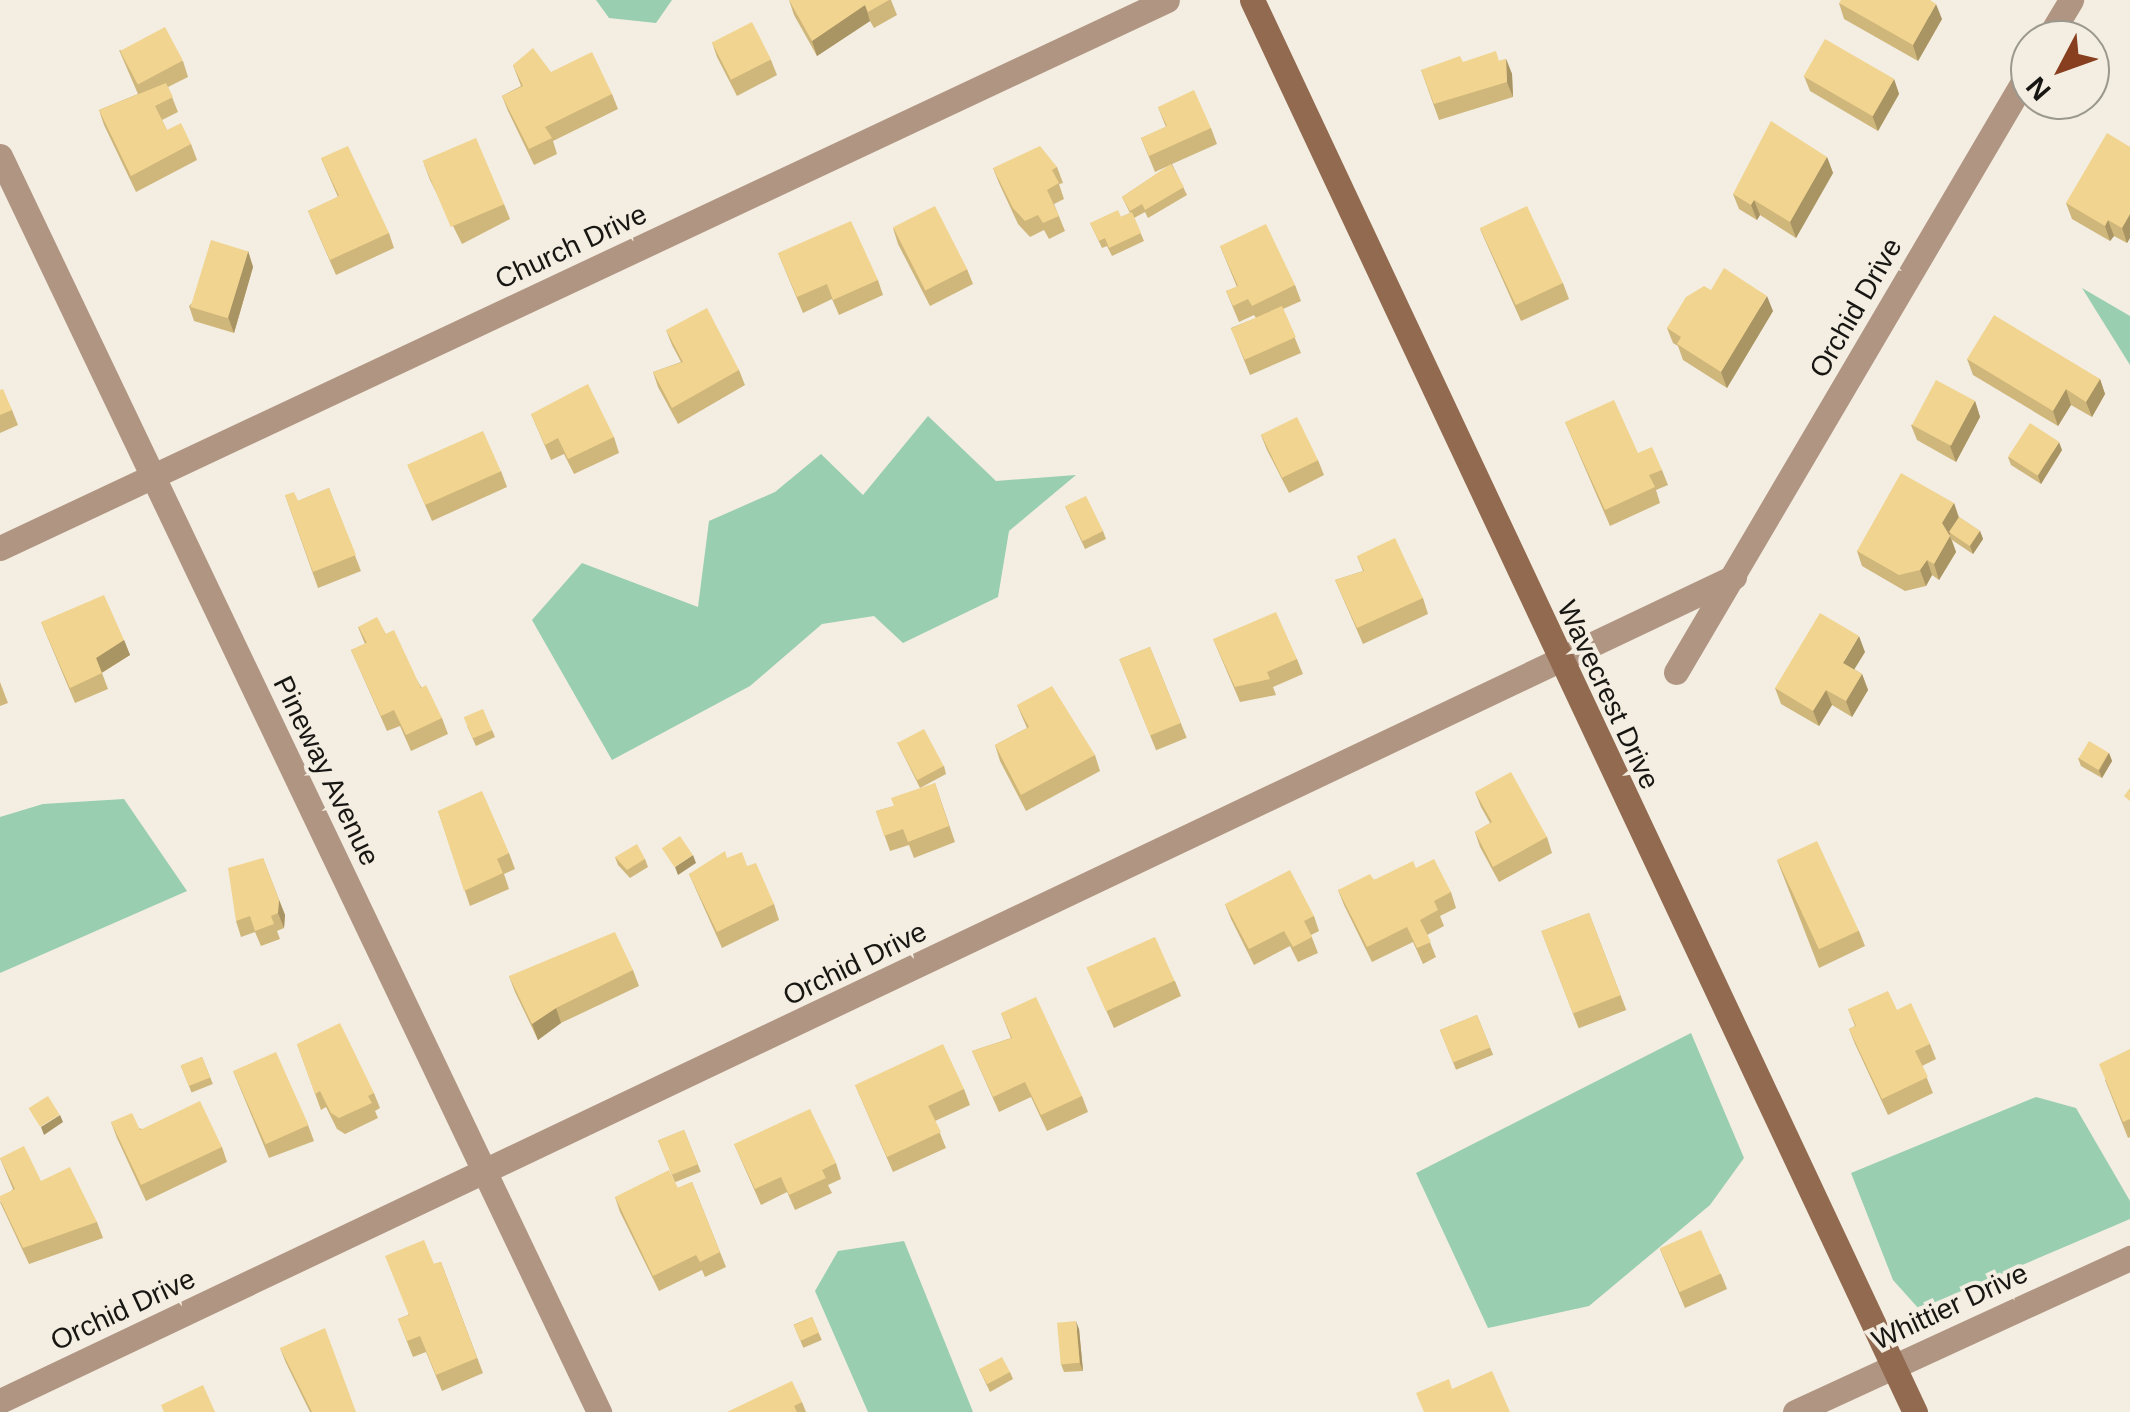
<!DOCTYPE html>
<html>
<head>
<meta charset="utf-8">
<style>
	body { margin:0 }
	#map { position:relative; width:2130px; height:1412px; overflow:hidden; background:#f3eee1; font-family:Arial,sans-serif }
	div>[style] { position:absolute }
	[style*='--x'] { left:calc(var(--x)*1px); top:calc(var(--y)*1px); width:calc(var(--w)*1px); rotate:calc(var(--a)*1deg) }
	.green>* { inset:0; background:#99ceb0 }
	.street>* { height:25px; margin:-12.5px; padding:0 12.5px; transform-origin:12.5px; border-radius:12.5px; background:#b19583 }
	.secondary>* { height:25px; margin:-12.5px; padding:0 12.5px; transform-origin:12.5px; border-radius:12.5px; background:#926a50 }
	.wall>* { inset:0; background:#cfb67b; transform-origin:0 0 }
	.shaded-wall>* { inset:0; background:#a99464 }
	.building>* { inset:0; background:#f1d48f; transform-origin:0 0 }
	span { translate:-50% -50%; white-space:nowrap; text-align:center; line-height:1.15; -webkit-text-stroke:8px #f3eee1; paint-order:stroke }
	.street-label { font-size:28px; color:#181612 }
	.north { position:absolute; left:2010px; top:20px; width:100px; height:100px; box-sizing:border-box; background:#f3eee1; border:2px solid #9b988e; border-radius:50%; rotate:229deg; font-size:28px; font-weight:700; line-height:40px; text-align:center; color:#181612 }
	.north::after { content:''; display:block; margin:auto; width:35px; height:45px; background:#873f1f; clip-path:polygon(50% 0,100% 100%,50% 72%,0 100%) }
</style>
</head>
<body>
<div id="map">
	<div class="green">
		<i style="clip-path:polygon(596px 0,672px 0,656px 23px,609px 18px)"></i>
		<i style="clip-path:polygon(2082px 288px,2130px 316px,2130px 365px)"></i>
		<i style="clip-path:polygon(928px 416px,996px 481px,1076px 475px,1009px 531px,998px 597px,903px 643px,874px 616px,822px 624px,750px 686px,612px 760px,532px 620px,582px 563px,698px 607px,709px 521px,775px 492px,821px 454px,863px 495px)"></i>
		<i style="clip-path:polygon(124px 799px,187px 891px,0 973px,0 817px,43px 804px)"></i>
		<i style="clip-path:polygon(1691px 1033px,1744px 1158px,1710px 1205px,1589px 1306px,1488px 1328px,1416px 1173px)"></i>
		<i style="clip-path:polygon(2036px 1097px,2076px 1108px,2130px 1201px,2130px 1219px,1919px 1309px,1893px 1280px,1851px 1173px)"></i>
		<i style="clip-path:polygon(904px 1241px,973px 1412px,868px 1412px,815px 1291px,838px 1251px)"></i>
	</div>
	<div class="street">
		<i style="--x:2047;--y:40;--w:47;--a:-59"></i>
		<i style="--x:0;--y:156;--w:1392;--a:64.5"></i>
		<i style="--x:0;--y:548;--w:1289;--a:-25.15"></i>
		<i style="--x:1676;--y:672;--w:698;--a:-59.54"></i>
		<i style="--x:0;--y:1401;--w:1920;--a:-25.42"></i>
		<i style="--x:1795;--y:1412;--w:369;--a:-24.7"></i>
	</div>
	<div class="secondary">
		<i style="--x:1252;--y:0;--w:1560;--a:64.85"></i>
	</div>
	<div class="wall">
		<i style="clip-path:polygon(789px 0,891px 0,897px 15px,874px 28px,870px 21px,817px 56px,794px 15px)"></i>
		<i style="clip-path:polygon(1839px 3px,1942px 19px,1918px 61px,1844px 19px)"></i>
		<i style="clip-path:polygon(712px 42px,771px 60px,777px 75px,737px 96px,717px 57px)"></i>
		<i style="clip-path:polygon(119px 50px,183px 61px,188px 77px,168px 87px,178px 112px,162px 120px,167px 130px,191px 144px,197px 160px,136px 192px,104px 125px,99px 110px,138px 94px)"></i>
		<i style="clip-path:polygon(1506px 59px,1512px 74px,1513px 97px,1439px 120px,1421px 70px,1463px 62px,1499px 61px)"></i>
		<i style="clip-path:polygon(513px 65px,551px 72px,612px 94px,618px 109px,553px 141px,557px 154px,534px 165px,508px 111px,502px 96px,521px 86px)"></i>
		<i style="clip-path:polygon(1804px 76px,1894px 79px,1899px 94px,1878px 131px,1810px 91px)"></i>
		<i style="clip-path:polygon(1158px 107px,1211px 128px,1217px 144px,1172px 164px,1187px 195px,1148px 218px,1145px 212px,1134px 218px,1144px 241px,1112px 256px,1107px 246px,1102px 248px,1090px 223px,1121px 217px,1130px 213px,1122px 197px,1170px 165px,1155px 172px,1141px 138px,1166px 127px)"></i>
		<i style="clip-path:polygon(2130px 147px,2130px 238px,2127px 243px,2114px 236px,2110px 241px,2072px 219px,2066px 203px)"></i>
		<i style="clip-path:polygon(1827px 157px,1833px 173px,1796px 238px,1760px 215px,1757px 220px,1739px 209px,1733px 194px)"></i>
		<i style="clip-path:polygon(321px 158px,389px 233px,394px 248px,336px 275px,308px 211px,338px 197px)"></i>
		<i style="clip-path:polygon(424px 164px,504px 204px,510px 219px,462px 244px,430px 180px)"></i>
		<i style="clip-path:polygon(1057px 167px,1063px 183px,1059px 184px,1064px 199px,1054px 204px,1065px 231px,1049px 239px,1044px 230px,1030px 237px,1018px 224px,999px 183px,993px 168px)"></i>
		<i style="clip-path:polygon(893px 228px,967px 269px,973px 284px,930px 306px,898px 244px)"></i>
		<i style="clip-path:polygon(1480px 229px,1563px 283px,1569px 299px,1521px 321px)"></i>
		<i style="clip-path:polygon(1220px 246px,1295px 285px,1301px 301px,1283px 309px,1301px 353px,1250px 375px,1231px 328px,1256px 318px,1254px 315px,1239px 322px,1226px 291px,1237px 287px)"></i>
		<i style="clip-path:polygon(248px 251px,253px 267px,234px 333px,194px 321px,189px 306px)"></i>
		<i style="clip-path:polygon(778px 253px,878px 280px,883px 295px,839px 315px,832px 299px,803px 313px)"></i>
		<i style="clip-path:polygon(1711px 290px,1773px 311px,1727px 388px,1683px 360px,1678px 346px,1673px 343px,1667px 328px)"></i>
		<i style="clip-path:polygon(666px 330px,739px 370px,745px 385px,678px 424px,658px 387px,653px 372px,681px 362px,672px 345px)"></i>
		<i style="clip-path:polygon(1967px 359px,2100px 379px,2105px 394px,2092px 417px,2071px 405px,2058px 426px,1973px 375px)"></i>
		<i style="clip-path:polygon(0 390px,12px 410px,18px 425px,0 433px)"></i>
		<i style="clip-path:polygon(1975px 401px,1980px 417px,1956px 462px,1917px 440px,1911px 425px)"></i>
		<i style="clip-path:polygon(531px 414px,614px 437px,619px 453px,574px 474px,564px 454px,551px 460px)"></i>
		<i style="clip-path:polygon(1565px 422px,1638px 453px,1662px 470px,1668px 485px,1656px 490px,1660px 503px,1610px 526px)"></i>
		<i style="clip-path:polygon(1261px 435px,1318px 460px,1324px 475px,1289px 493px,1267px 450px)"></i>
		<i style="clip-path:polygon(2062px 450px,2041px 484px,2011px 465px,2008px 457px)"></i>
		<i style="clip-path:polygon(408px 466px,501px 471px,507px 487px,432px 521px)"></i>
		<i style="clip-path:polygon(329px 488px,361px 571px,318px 588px,285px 495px,298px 501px)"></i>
		<i style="clip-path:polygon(1954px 503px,1959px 517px,1980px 531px,1983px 539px,1973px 554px,1952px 540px,1950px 535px,1956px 552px,1939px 580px,1932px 575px,1926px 586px,1905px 591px,1862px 566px,1857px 551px)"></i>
		<i style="clip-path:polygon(1065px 506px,1103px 531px,1106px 539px,1085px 549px)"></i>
		<i style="clip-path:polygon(1357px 556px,1423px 598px,1428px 614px,1363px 644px,1335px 580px,1363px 571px)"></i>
		<i style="clip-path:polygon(41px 622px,124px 640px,130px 655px,102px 673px,108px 689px,75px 703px)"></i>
		<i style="clip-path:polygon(358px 627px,386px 634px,442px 718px,448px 734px,411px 751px,400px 726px,387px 731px,351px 650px,365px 644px)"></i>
		<i style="clip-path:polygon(1213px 639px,1297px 659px,1303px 674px,1273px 687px,1276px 695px,1240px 702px)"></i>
		<i style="left:1150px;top:647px;width:98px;height:33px;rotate:68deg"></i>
		<i style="clip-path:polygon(1865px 652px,1854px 669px,1862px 674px,1868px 690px,1852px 717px,1832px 705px,1819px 726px,1781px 704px,1775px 688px)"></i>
		<i style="clip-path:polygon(0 682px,8px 703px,0 706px)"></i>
		<i style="clip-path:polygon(1017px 705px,1095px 755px,1100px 771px,1026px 811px,1000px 761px,995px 745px,1027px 728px)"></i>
		<i style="clip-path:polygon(467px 726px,492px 730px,495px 737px,476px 746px)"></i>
		<i style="clip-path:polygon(897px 742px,944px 766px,946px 774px,920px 788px)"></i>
		<i style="clip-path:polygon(2109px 753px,2112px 761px,2102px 778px,2081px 766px,2078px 758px)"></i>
		<i style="clip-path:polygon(935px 783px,955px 842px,914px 858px,909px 845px,890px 851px,876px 811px,894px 806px)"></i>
		<i style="clip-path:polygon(1475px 792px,1547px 837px,1552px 853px,1499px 882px,1480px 847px,1475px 832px,1490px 823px,1481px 807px)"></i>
		<i style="clip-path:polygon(438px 811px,509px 853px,515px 869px,504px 874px,509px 889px,470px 906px)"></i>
		<i style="clip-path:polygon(615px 857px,645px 859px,648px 867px,630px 878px,618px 865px)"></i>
		<i style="clip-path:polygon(263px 858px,285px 915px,284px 928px,277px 931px,280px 939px,261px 946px,255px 932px,241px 937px,236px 921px)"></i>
		<i style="clip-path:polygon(727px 858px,747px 866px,774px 904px,779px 920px,722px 948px,689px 874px)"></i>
		<i style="clip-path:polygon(1777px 860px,1859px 931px,1865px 946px,1819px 968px)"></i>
		<i style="clip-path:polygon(1416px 868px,1451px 892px,1456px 908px,1440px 916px,1444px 926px,1427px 935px,1436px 957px,1423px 964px,1413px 942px,1372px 962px,1344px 905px,1338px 890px)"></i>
		<i style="clip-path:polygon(1225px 904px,1314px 916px,1319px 931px,1311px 935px,1318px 953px,1298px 962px,1290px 946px,1254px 965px,1231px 919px)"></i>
		<i style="left:1589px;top:913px;width:104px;height:51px;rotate:69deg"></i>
		<i style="clip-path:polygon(1087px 968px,1175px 981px,1181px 996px,1114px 1028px)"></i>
		<i style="clip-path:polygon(633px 970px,639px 986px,561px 1023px,538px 1040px,515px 992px,509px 976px)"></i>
		<i style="clip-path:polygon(1848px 1009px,1897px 1010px,1930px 1044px,1936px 1059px,1922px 1066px,1933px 1093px,1888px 1115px,1855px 1044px,1849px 1029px,1855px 1026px)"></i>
		<i style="clip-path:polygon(1001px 1013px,1082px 1096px,1088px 1112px,1047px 1131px,1031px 1097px,999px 1112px,972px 1051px,1011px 1038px)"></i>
		<i style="left:1477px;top:1015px;width:43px;height:40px;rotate:68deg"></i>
		<i style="clip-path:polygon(297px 1044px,374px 1093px,380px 1108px,375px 1111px,378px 1118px,345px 1134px,337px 1129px,326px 1107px,321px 1110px)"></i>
		<i style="clip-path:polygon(2130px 1049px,2130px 1137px,2128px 1138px,2105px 1080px)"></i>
		<i style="left:202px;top:1057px;width:29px;height:23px;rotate:68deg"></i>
		<i style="clip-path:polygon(233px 1071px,308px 1125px,314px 1141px,269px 1158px)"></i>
		<i style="clip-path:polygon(855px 1085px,964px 1089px,970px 1105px,935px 1121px,946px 1148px,893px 1172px)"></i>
		<i style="clip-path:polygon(111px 1122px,222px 1147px,227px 1162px,146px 1201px,117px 1138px)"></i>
		<i style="left:684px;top:1130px;width:45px;height:28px;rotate:68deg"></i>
		<i style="clip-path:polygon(734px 1144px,836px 1163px,841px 1179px,828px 1185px,832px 1193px,795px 1210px,787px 1192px,761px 1205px)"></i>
		<i style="clip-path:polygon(0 1158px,97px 1222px,103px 1238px,29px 1264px,0 1202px,13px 1189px)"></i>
		<i style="clip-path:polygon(692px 1182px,726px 1267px,705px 1277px,702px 1270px,659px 1291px,620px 1212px,615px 1197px,678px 1188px)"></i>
		<i style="clip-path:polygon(1660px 1249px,1721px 1274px,1727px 1289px,1685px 1308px)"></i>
		<i style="clip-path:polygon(441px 1262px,483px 1373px,442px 1391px,426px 1352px,413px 1357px,398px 1319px,408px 1315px,434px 1264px)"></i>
		<i style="left:812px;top:1317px;width:25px;height:20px;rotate:67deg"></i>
		<i style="clip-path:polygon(1079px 1329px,1083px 1371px,1064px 1372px,1061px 1364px)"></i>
		<i style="clip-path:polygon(280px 1348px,356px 1412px,310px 1412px,286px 1363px)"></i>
		<i style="clip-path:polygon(979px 1369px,1010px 1372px,1013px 1379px,990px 1392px)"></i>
		<i style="clip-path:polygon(802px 1402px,806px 1412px,727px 1412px)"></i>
	</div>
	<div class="shaded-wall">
		<i style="clip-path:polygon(1936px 4px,1942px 19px,1918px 61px,1913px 45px)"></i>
		<i style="clip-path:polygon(865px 5px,870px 21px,817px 56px,812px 41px)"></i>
		<i style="clip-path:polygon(1506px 59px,1512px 74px,1513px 97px,1507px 82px)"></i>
		<i style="clip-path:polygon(1894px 79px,1899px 94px,1878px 131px,1872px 115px)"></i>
		<i style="clip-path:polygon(1827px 157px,1833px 173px,1796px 238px,1790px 222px)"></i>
		<i style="clip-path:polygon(1754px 200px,1760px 215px,1757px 220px,1751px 205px)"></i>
		<i style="clip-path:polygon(2130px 214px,2130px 238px,2127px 243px,2122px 228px)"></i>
		<i style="clip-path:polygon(2108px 220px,2114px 236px,2110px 241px,2105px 226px)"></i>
		<i style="clip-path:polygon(248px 251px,253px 267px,234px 333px,228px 317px)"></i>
		<i style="clip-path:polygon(1767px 296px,1773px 311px,1727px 388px,1721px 372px)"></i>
		<i style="clip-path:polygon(2100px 379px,2105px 394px,2092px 417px,2086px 402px)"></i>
		<i style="clip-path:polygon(2066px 389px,2071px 405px,2058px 426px,2053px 411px)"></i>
		<i style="clip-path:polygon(1975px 401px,1980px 417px,1956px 462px,1950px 446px)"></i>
		<i style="clip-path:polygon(2059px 442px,2062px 450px,2041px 484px,2038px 476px)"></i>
		<i style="clip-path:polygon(1954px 503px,1959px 519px,1947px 539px,1942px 523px)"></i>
		<i style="clip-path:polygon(1980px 531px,1983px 539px,1973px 554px,1970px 546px)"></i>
		<i style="clip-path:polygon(1950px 536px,1956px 552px,1939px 580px,1934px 564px)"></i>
		<i style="clip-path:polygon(1927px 560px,1932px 575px,1926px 586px,1920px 570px)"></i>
		<i style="clip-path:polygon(1859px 636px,1865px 652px,1849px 678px,1843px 663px)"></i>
		<i style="clip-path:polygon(124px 640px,130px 655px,101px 673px,96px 658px)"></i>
		<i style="clip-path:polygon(1862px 674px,1868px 690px,1852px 717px,1846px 701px)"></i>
		<i style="clip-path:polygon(1826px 690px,1832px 705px,1819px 726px,1813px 711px)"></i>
		<i style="clip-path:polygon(2109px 753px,2112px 761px,2102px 778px,2099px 771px)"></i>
		<i style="clip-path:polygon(693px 855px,696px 863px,678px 875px,675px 867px)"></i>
		<i style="clip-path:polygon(279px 900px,285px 915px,284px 928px,278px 913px)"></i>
		<i style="clip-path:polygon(556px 1008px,561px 1023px,538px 1040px,532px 1024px)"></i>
		<i style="clip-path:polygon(60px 1115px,63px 1122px,44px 1135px,41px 1127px)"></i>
		<i style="clip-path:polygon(1076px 1321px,1079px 1329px,1083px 1371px,1080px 1363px)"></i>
	</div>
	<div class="building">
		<i style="clip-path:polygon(789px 0,889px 0,868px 12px,865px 5px,812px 41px)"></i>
		<i style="clip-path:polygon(1841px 0,1930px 0,1936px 4px,1913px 45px,1839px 3px)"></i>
		<i style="left:752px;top:22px;width:42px;height:45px;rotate:63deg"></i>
		<i style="left:165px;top:27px;width:38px;height:51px;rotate:62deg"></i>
		<i style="left:1825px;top:39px;width:80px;height:43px;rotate:30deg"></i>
		<i style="clip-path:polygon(533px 48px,551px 72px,592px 52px,612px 94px,545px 127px,552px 138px,529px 149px,502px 96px,523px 86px,513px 65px)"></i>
		<i style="clip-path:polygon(1496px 51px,1499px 61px,1506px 59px,1507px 82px,1434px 104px,1421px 70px,1460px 56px,1463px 62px)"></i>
		<i style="clip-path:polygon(166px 83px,173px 97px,155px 106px,167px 130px,181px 123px,191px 144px,131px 176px,99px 110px)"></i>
		<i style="clip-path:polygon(1194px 90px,1211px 128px,1149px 156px,1141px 138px,1167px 126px,1158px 107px)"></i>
		<i style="clip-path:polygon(1771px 121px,1827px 157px,1790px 222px,1754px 200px,1751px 205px,1733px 194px)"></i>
		<i style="clip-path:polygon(2107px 133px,2130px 147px,2130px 214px,2122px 228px,2108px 220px,2105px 226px,2066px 203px)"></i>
		<i style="left:476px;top:138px;width:72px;height:58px;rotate:67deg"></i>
		<i style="clip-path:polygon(348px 146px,389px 233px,330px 260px,308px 211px,339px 196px,321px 158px)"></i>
		<i style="clip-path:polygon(1040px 146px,1057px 167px,1052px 170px,1059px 183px,1047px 190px,1059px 216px,1043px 223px,1038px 215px,1025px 221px,1013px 208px,993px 168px)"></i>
		<i style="clip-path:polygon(1171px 164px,1184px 187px,1145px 210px,1142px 204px,1130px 211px,1122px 197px)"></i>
		<i style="left:935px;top:206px;width:71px;height:47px;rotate:63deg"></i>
		<i style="left:1527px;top:206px;width:85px;height:52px;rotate:65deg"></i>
		<i style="clip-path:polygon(1118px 210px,1121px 217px,1132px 212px,1141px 233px,1109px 248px,1105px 238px,1099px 241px,1090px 223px)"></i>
		<i style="clip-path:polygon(851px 221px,878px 280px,833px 300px,827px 284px,797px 297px,778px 253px)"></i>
		<i style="clip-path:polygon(1266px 224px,1295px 285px,1252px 306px,1248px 299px,1233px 306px,1226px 291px,1238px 286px,1220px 246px)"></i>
		<i style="left:211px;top:240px;width:39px;height:70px;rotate:17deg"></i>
		<i style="clip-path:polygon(1724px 268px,1767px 296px,1721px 372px,1677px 344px,1681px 337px,1667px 328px,1686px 297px,1704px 286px,1711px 290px)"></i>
		<i style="left:1282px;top:306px;width:34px;height:56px;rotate:66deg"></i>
		<i style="clip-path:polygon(707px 308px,739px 370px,672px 408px,653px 372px,683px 362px,666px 330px)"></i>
		<i style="clip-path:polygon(1994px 315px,2100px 379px,2086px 402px,2066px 389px,2053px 411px,1967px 359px)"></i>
		<i style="left:1936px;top:380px;width:44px;height:51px;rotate:28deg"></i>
		<i style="clip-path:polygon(588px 384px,614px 437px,568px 459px,558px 438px,545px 445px,531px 414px)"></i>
		<i style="clip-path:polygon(3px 389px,12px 410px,0 415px,0 390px)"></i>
		<i style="clip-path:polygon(1614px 400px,1638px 453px,1652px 447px,1662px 470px,1649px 475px,1655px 487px,1605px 510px,1565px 422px)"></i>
		<i style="left:1297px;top:417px;width:48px;height:40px;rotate:64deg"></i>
		<i style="left:2030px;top:423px;width:35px;height:40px;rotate:33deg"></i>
		<i style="left:483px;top:431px;width:44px;height:83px;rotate:66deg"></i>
		<i style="clip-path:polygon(1901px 473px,1954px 503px,1942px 523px,1950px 536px,1934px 564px,1927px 560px,1920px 570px,1899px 575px,1857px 551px)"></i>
		<i style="clip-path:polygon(329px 488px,356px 555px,313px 572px,285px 495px,294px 492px,298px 501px)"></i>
		<i style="left:1086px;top:496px;width:39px;height:23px;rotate:64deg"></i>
		<i style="left:1959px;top:517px;width:25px;height:18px;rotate:34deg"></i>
		<i style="clip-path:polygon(1395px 538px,1423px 598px,1357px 628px,1335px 580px,1364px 571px,1357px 556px)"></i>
		<i style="clip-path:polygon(104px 595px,124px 640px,96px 658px,102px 673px,70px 688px,41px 622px)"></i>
		<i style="clip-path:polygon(1276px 612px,1297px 659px,1267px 672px,1270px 679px,1235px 687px,1213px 639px)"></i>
		<i style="clip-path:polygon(1820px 613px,1859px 636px,1843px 663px,1862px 674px,1846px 701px,1826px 690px,1813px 711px,1775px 688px)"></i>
		<i style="left:377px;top:617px;width:19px;height:21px;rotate:62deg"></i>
		<i style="clip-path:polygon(394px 630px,421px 688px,426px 685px,442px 718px,406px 735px,394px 710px,381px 716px,351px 650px)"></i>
		<i style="left:1150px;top:647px;width:82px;height:33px;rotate:68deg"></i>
		<i style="clip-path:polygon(1052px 686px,1095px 755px,1021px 795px,995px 745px,1029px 727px,1017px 705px)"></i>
		<i style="left:483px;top:709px;width:23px;height:21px;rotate:67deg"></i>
		<i style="left:924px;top:729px;width:42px;height:30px;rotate:62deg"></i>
		<i style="left:2089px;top:741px;width:23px;height:20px;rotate:31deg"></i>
		<i style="clip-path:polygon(1511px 772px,1547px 837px,1493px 867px,1475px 832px,1492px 822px,1475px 792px)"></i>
		<i style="clip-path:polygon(935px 783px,949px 826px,908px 842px,903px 829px,884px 836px,876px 811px,894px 806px,891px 798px)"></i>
		<i style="clip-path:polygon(2130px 788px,2130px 801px,2124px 796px)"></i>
		<i style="clip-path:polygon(482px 791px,509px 853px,497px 859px,503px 873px,464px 891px,438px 811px)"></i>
		<i style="left:680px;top:836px;width:23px;height:22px;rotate:56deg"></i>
		<i style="left:1817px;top:841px;width:99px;height:44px;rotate:65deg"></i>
		<i style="clip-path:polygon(637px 844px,645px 859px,627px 870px,615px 857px)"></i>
		<i style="clip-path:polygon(725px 851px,727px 858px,742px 852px,747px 866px,756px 863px,774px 904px,717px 932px,689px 874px)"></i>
		<i style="clip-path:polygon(263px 858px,279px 900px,278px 913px,271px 916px,274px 924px,255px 931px,250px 916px,236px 921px,228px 868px)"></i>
		<i style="clip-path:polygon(1434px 859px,1451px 892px,1434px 901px,1438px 910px,1420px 920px,1431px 942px,1417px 948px,1407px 927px,1367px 947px,1338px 890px,1370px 874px,1374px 880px,1413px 861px,1416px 868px)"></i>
		<i style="clip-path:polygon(1290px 870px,1314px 916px,1304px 921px,1312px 937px,1293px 947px,1284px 931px,1249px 949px,1225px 904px)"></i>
		<i style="left:1589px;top:913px;width:88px;height:51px;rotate:69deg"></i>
		<i style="clip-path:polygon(615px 932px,633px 970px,556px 1008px,532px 1024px,509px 976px)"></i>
		<i style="left:1155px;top:937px;width:48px;height:75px;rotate:66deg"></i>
		<i style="clip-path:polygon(1888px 991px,1897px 1010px,1911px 1003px,1930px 1044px,1915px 1051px,1928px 1077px,1882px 1099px,1849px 1029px,1856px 1026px,1848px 1009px)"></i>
		<i style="clip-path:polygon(1036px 997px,1082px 1096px,1041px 1115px,1025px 1082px,993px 1097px,972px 1051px,1012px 1038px,1001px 1013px)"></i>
		<i style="left:1477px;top:1015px;width:35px;height:40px;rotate:68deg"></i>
		<i style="clip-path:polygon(340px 1023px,374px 1093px,368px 1096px,372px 1103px,339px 1118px,331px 1113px,320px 1091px,315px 1094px,297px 1044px)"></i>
		<i style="clip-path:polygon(943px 1044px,964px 1089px,928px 1106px,941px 1132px,887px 1157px,855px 1085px)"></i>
		<i style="clip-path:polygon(2130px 1049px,2130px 1119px,2123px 1122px,2099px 1064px)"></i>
		<i style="left:276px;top:1052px;width:80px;height:47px;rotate:66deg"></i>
		<i style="left:202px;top:1057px;width:22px;height:23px;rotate:68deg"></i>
		<i style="left:48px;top:1096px;width:22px;height:23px;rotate:58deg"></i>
		<i style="clip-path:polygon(200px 1101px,222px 1147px,141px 1185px,111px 1122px,132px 1113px,140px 1130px)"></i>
		<i style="clip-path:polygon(810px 1109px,836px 1163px,822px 1170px,826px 1178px,789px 1195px,781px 1177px,755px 1189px,734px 1144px)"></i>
		<i style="left:684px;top:1130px;width:37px;height:28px;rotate:68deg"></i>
		<i style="clip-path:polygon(24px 1146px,41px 1181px,70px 1167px,97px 1222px,23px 1248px,0 1200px,0 1196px,15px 1189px,0 1158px)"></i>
		<i style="clip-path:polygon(669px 1170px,678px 1188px,692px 1182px,720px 1252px,700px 1262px,696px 1255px,653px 1276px,615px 1197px)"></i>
		<i style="left:1701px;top:1230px;width:48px;height:45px;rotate:66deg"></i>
		<i style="clip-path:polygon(424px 1240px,434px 1264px,441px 1262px,477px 1358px,436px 1375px,420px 1336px,407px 1341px,398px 1319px,409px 1315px,385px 1256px)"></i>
		<i style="left:812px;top:1317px;width:17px;height:20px;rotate:66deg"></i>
		<i style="left:1076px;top:1321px;width:42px;height:19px;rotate:85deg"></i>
		<i style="clip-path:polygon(325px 1328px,356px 1412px,312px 1412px,280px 1348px)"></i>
		<i style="left:1002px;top:1357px;width:17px;height:26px;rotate:62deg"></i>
		<i style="clip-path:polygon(1492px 1371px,1510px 1412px,1424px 1412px,1416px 1393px,1449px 1379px,1452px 1389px)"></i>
		<i style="clip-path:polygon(792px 1381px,802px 1402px,794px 1406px,797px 1412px,727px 1412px)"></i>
		<i style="clip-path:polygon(203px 1385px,215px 1412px,164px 1412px,161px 1405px)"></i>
	</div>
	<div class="street-label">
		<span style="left:571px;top:247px;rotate:-25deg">Church Drive</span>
		<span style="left:1856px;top:308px;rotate:-60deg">Orchid Drive</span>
		<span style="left:1608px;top:695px;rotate:65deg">Wavecrest Drive</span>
		<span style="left:326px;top:771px;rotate:64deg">Pineway Avenue</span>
		<span style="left:855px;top:964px;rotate:-26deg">Orchid Drive</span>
		<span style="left:1950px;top:1307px;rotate:-25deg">Whittier Drive</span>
		<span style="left:123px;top:1310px;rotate:-25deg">Orchid Drive</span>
	</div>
	<div class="north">N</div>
</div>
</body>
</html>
